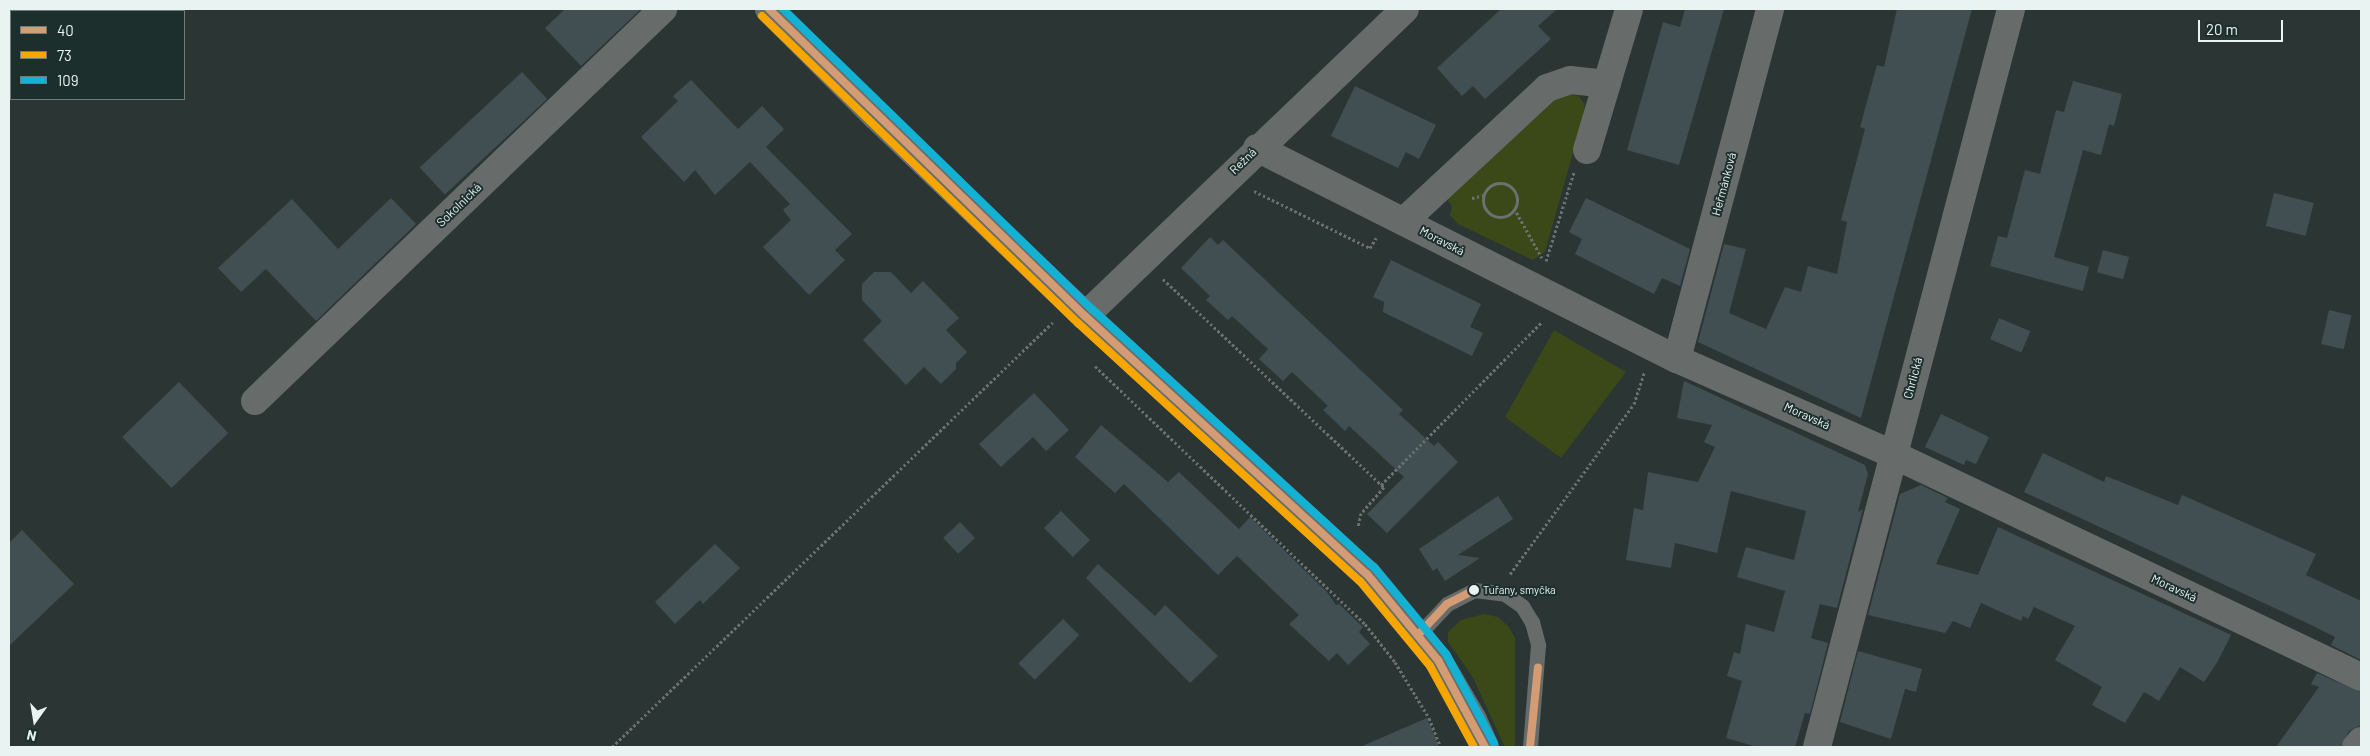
<!DOCTYPE html>
<html>
<head>
<meta charset="utf-8">
<style>
	body { margin:0 }
	#map { position:relative; width:2370px; height:756px; overflow:hidden; background:#2b3534; font-family:Barlow,sans-serif }
	div>[style] { position:absolute }
	[style*='--x'] { left:calc(var(--x)*1px); top:calc(var(--y)*1px); width:calc(var(--w)*1px); rotate:calc(var(--a)*1deg) }
	.green>* { inset:0; background:#3b4818 }
	.building>* { inset:0; background:#414f52; transform-origin:0 0 }
	.path>* { height:3px; margin-top:-1.5px; transform-origin:0; background:repeating-linear-gradient(90deg,#6c7070 0 2.5px,transparent 0 5px) }
	.path>.ring { margin:-1.5px; padding:0; box-sizing:content-box; background:none; border:3px solid #6c7070; border-radius:50% }
	.service>* { height:15px; margin:-7.5px; padding:0 7.5px; transform-origin:7.5px; border-radius:7.5px; background:#676c6a }
	.minor>* { height:28px; margin:-14px; padding:0 14px; transform-origin:14px; border-radius:14px; background:#676c6a }
	.secondary>* { height:28px; margin:-14px; padding:0 14px; transform-origin:14px; border-radius:14px; background:#686e6c }
	.bus-1>* { height:8px; margin:-4px; padding:0 4px; transform-origin:4px; border-radius:4px; background:#d39c74 }
	.bus-2>* { height:8px; margin:-4px; padding:0 4px; transform-origin:4px; border-radius:4px; background:#f7a600 }
	.bus-3>* { height:8px; margin:-4px; padding:0 4px; transform-origin:4px; border-radius:4px; background:#13b2d5 }
	.dots>* { width:14px; height:14px; translate:-50% -50%; box-sizing:border-box; border:2px solid #1d2f2d; border-radius:50% }
	span { translate:-50% -50%; white-space:nowrap; text-align:center; line-height:1.15; -webkit-text-stroke:4px #1d2f2d; paint-order:stroke }
	.bus-label { font-size:11px; color:#e8f3f2 }
	.left { translate:0 -50%; text-align:left }
	.street-label { font-size:12px; color:#e8f3f2 }
	.frame { position:absolute; inset:0; border:10px solid #e8f3f2; pointer-events:none }
	.legend { position:absolute; left:10px; top:10px; width:175px; height:90px; box-sizing:border-box; background:#1d2f2d; border:1px solid #6e7d7c; margin:0; padding:6px 9px; list-style:none; font-size:15px; color:#e8f3f2 }
	.legend li { display:flex; align-items:center; gap:10px; height:25px }
	.legend b { width:25px; border:1px solid #6e7d7c }
	.north { position:absolute; left:10px; top:696px; width:50px; height:50px; -webkit-text-stroke:4px #1d2f2d; paint-order:stroke; rotate:193deg; font-size:14px; font-weight:700; line-height:20px; text-align:center; color:#e8f3f2 }
	.north::after { content:''; display:block; margin:auto; width:18px; height:22px; background:#e8f3f2; clip-path:polygon(50% 0,100% 100%,50% 72%,0 100%) }
	.scale { position:absolute; left:2198px; top:20px; width:85px; height:22px; box-sizing:border-box; border:2px solid #e8f3f2; border-top:0; padding-left:6px; font-size:15px; line-height:18px; white-space:nowrap; color:#e8f3f2; -webkit-text-stroke:4px #1d2f2d; paint-order:stroke }
</style>
</head>
<body>
<div id="map">
	<div class="green">
		<i style="clip-path:polygon(1563px 93px,1578px 96px,1585px 104px,1583px 117px,1545px 252px,1533px 260px,1458px 224px,1450px 215px,1452px 206px,1446px 198px)"></i>
		<i style="clip-path:polygon(1554px 330px,1626px 372px,1561px 458px,1505px 417px)"></i>
		<i style="clip-path:polygon(1484px 614px,1498px 617px,1509px 627px,1515px 638px,1515px 747px,1505px 747px,1472px 676px,1448px 642px,1448px 632px,1461px 620px)"></i>
	</div>
	<div class="building">
		<i style="clip-path:polygon(565px 9px,641px 9px,581px 66px,545px 28px)"></i>
		<i style="clip-path:polygon(1501px 9px,1557px 9px,1538px 26px,1551px 39px,1485px 99px,1473px 86px,1462px 96px,1437px 68px)"></i>
		<i style="clip-path:polygon(1685px 9px,1724px 9px,1679px 165px,1627px 150px,1663px 22px,1680px 27px)"></i>
		<i style="clip-path:polygon(1897px 9px,1972px 9px,1861px 418px,1698px 342px,1724px 244px,1746px 249px,1729px 313px,1766px 329px,1785px 287px,1801px 292px,1808px 266px,1837px 274px,1847px 222px,1841px 220px,1865px 129px,1860px 127px,1877px 65px,1884px 67px)"></i>
		<i style="left:522px;top:72px;width:37px;height:140px;rotate:47deg"></i>
		<i style="clip-path:polygon(691px 80px,738px 129px,762px 106px,784px 129px,766px 147px,852px 234px,835px 250px,845px 260px,809px 295px,763px 247px,791px 220px,783px 210px,790px 204px,750px 162px,715px 195px,695px 170px,684px 182px,641px 137px,678px 101px,673px 96px)"></i>
		<i style="clip-path:polygon(2073px 81px,2122px 94px,2114px 126px,2109px 124px,2101px 155px,2083px 150px,2054px 257px,2089px 267px,2083px 291px,1990px 266px,1998px 236px,2007px 238px,2025px 170px,2040px 174px,2056px 110px,2064px 112px)"></i>
		<i style="clip-path:polygon(1355px 86px,1436px 125px,1419px 159px,1406px 152px,1398px 168px,1331px 136px)"></i>
		<i style="left:2274px;top:193px;width:41px;height:34px;rotate:14deg"></i>
		<i style="clip-path:polygon(391px 198px,416px 224px,316px 321px,266px 269px,241px 292px,218px 268px,292px 199px,338px 249px)"></i>
		<i style="clip-path:polygon(1586px 198px,1690px 249px,1680px 286px,1662px 278px,1654px 294px,1575px 254px,1582px 239px,1569px 232px)"></i>
		<i style="clip-path:polygon(1210px 237px,1218px 245px,1223px 240px,1403px 410px,1399px 414px,1434px 446px,1438px 442px,1458px 462px,1387px 533px,1367px 514px,1404px 477px,1349px 426px,1345px 431px,1323px 410px,1328px 406px,1292px 372px,1283px 381px,1259px 359px,1268px 349px,1232px 316px,1228px 320px,1206px 300px,1210px 296px,1181px 268px)"></i>
		<i style="left:2103px;top:250px;width:27px;height:23px;rotate:15deg"></i>
		<i style="clip-path:polygon(1391px 260px,1481px 304px,1470px 327px,1483px 333px,1472px 356px,1383px 312px,1384px 302px,1373px 297px)"></i>
		<i style="clip-path:polygon(874px 272px,891px 272px,911px 293px,923px 281px,959px 318px,946px 330px,967px 352px,956px 363px,956px 369px,941px 384px,924px 367px,906px 385px,863px 340px,882px 321px,862px 300px,862px 284px)"></i>
		<i style="left:2329px;top:310px;width:23px;height:35px;rotate:13deg"></i>
		<i style="left:1999px;top:318px;width:34px;height:23px;rotate:23deg"></i>
		<i style="clip-path:polygon(1684px 381px,1850px 458px,1865px 465px,1868px 474px,1858px 512px,1863px 509px,1837px 608px,1820px 604px,1811px 638px,1828px 643px,1810px 714px,1805px 713px,1795px 747px,1757px 747px,1726px 738px,1742px 681px,1727px 676px,1734px 652px,1740px 654px,1746px 624px,1774px 632px,1785px 591px,1737px 577px,1746px 547px,1794px 560px,1806px 511px,1731px 491px,1717px 553px,1675px 543px,1671px 568px,1626px 560px,1634px 508px,1643px 510px,1648px 472px,1698px 482px,1715px 447px,1704px 442px,1712px 425px,1677px 418px)"></i>
		<i style="left:179px;top:382px;width:71px;height:79px;rotate:46deg"></i>
		<i style="clip-path:polygon(1034px 393px,1069px 430px,1046px 451px,1033px 437px,1001px 467px,979px 444px)"></i>
		<i style="clip-path:polygon(1941px 414px,1989px 437px,1976px 464px,1966px 460px,1964px 465px,1925px 447px)"></i>
		<i style="clip-path:polygon(1101px 425px,1168px 482px,1179px 472px,1239px 529px,1250px 517px,1327px 592px,1336px 605px,1339px 604px,1363px 627px,1359px 632px,1370px 644px,1348px 665px,1337px 653px,1329px 661px,1289px 624px,1299px 615px,1237px 556px,1218px 575px,1124px 484px,1115px 493px,1075px 457px)"></i>
		<i style="clip-path:polygon(2043px 453px,2104px 482px,2106px 476px,2178px 505px,2182px 495px,2316px 554px,2306px 575px,2361px 601px,2361px 660px,2331px 645px,2335px 637px,2305px 622px,2024px 492px)"></i>
		<i style="clip-path:polygon(1921px 485px,1948px 498px,1945px 502px,1960px 509px,1936px 564px,1978px 575px,1998px 527px,2231px 635px,2218px 661px,2204px 682px,2180px 667px,2159px 701px,2144px 692px,2125px 723px,2092px 705px,2102px 687px,2055px 660px,2075px 626px,2034px 607px,2028px 619px,2023px 616px,2021px 621px,1981px 603px,1970px 628px,1953px 621px,1945px 633px,1868px 615px,1900px 494px)"></i>
		<i style="clip-path:polygon(1498px 496px,1513px 519px,1458px 555px,1480px 558px,1445px 581px,1437px 568px,1433px 571px,1419px 549px)"></i>
		<i style="left:1061px;top:511px;width:41px;height:24px;rotate:45deg"></i>
		<i style="left:960px;top:522px;width:22px;height:23px;rotate:47deg"></i>
		<i style="clip-path:polygon(22px 530px,74px 584px,9px 646px,9px 543px)"></i>
		<i style="clip-path:polygon(715px 544px,740px 568px,703px 604px,700px 600px,675px 624px,655px 602px)"></i>
		<i style="clip-path:polygon(1098px 564px,1155px 616px,1165px 605px,1218px 656px,1190px 683px,1086px 578px)"></i>
		<i style="left:1063px;top:619px;width:23px;height:63px;rotate:45deg"></i>
		<i style="clip-path:polygon(1858px 651px,1922px 669px,1916px 692px,1905px 689px,1891px 739px,1840px 722px)"></i>
		<i style="clip-path:polygon(2317px 673px,2361px 692px,2361px 725px,2349px 731px,2341px 747px,2276px 747px,2319px 687px,2311px 684px)"></i>
		<i style="clip-path:polygon(1427px 718px,1439px 747px,1360px 747px)"></i>
	</div>
	<div class="path">
		<i class="ring" style="left:1483px;top:183px;width:31px;height:31px"></i>
		<i style="--x:1254;--y:191;--w:129;--a:26.2"></i>
		<i style="--x:1370;--y:248;--w:12;--a:-59"></i>
		<i style="--x:1472;--y:198;--w:12;--a:-14"></i>
		<i style="--x:1514;--y:208;--w:57;--a:60.8"></i>
		<i style="--x:1546;--y:261;--w:93;--a:-72.5"></i>
		<i style="--x:1163;--y:279;--w:303;--a:43.3"></i>
		<i style="--x:1384;--y:487;--w:35;--a:131"></i>
		<i style="--x:1361;--y:513;--w:14;--a:102"></i>
		<i style="--x:1095;--y:366;--w:373;--a:43.7"></i>
		<i style="--x:1365;--y:624;--w:48;--a:51.7"></i>
		<i style="--x:1395;--y:662;--w:66;--a:58.7"></i>
		<i style="--x:1429;--y:718;--w:31;--a:68"></i>
		<i style="--x:1381;--y:485;--w:229;--a:-45.4"></i>
		<i style="--x:1510;--y:574;--w:210;--a:-53.9"></i>
		<i style="--x:1634;--y:404;--w:33;--a:-72"></i>
		<i style="--x:612;--y:747;--w:612;--a:-43.94"></i>
	</div>
	<div class="service">
		<i style="--x:1419;--y:634;--w:41;--a:-47"></i>
		<i style="--x:1447;--y:604;--w:30;--a:-27"></i>
		<i style="--x:1474;--y:590;--w:31;--a:7"></i>
		<i style="--x:1505;--y:594;--w:21;--a:35"></i>
		<i style="--x:1522;--y:606;--w:19;--a:58"></i>
		<i style="--x:1532;--y:622;--w:24;--a:75"></i>
		<i style="--x:1538;--y:645;--w:102;--a:94.5"></i>
	</div>
	<div class="minor">
		<i style="--x:1257;--y:148;--w:470;--a:26.7"></i>
		<i style="--x:1677;--y:359;--w:235;--a:23.8"></i>
		<i style="--x:1892;--y:454;--w:519;--a:25.43"></i>
		<i style="--x:1587;--y:150;--w:147;--a:-73.4"></i>
		<i style="--x:1404;--y:221;--w:195;--a:-42.9"></i>
		<i style="--x:1547;--y:88;--w:24;--a:-19"></i>
		<i style="--x:1570;--y:80;--w:37;--a:6"></i>
		<i style="--x:1085;--y:316;--w:443;--a:-43.8"></i>
		<i style="--x:1677;--y:359;--w:362;--a:-75.1"></i>
		<i style="--x:255;--y:401;--w:566;--a:-43.85"></i>
		<i style="--x:1817;--y:747;--w:763;--a:-75.27"></i>
		<i style="--x:2356;--y:747;--w:8;--a:-50"></i>
	</div>
	<div class="secondary">
		<i style="--x:769;--y:9;--w:151;--a:45"></i>
		<i style="--x:876;--y:116;--w:289;--a:43.7"></i>
		<i style="--x:1085;--y:316;--w:382;--a:42.5"></i>
		<i style="--x:1367;--y:574;--w:112;--a:50.5"></i>
		<i style="--x:1438;--y:660;--w:69;--a:59.7"></i>
		<i style="--x:1473;--y:720;--w:30;--a:66"></i>
	</div>
	<div class="bus-1">
		<i style="--x:769;--y:9;--w:441;--a:44.2"></i>
		<i style="--x:1085;--y:316;--w:382;--a:42.5"></i>
		<i style="--x:1367;--y:574;--w:112;--a:50.5"></i>
		<i style="--x:1438;--y:660;--w:99;--a:61.6"></i>
		<i style="--x:1419;--y:634;--w:41;--a:-47"></i>
		<i style="--x:1447;--y:604;--w:30;--a:-27"></i>
		<i style="--x:1530;--y:747;--w:80;--a:-84.3"></i>
	</div>
	<div class="bus-2">
		<i style="--x:762;--y:16;--w:441;--a:44.2"></i>
		<i style="--x:1078;--y:323;--w:382;--a:42.5"></i>
		<i style="--x:1360;--y:581;--w:110;--a:50.5"></i>
		<i style="--x:1430;--y:666;--w:92;--a:61.5"></i>
	</div>
	<div class="bus-3">
		<i style="--x:783;--y:9;--w:431;--a:44.2"></i>
		<i style="--x:1092;--y:309;--w:382;--a:42.5"></i>
		<i style="--x:1374;--y:567;--w:113;--a:50.4"></i>
		<i style="--x:1446;--y:654;--w:101;--a:61.7"></i>
	</div>
	<div class="dots">
		<i style="left:1474px;top:590px;background:#e8f3f2"></i>
	</div>
	<div class="bus-label">
		<span class="left" style="left:1483px;top:590px">Tuřany, smyčka</span>
	</div>
	<div class="street-label">
		<span style="left:1243px;top:161px;rotate:-44deg">Režná</span>
		<span style="left:1724px;top:184px;rotate:-75deg">Heřmánková</span>
		<span style="left:459px;top:205px;rotate:-44deg">Sokolnická</span>
		<span style="left:1442px;top:241px;rotate:27deg">Moravská</span>
		<span style="left:1913px;top:378px;rotate:-75deg">Chrlická</span>
		<span style="left:1807px;top:416px;rotate:24deg">Moravská</span>
		<span style="left:2174px;top:588px;rotate:25deg">Moravská</span>
	</div>
	<div class="frame"></div>
	<ul class="legend">
	<li><b style="height:6px;background:#d39c74"></b>40</li>
	<li><b style="height:6px;background:#f7a600"></b>73</li>
	<li><b style="height:6px;background:#13b2d5"></b>109</li>
	</ul>
	<div class="north">N</div>
	<div class="scale">20 m</div>
</div>
</body>
</html>
